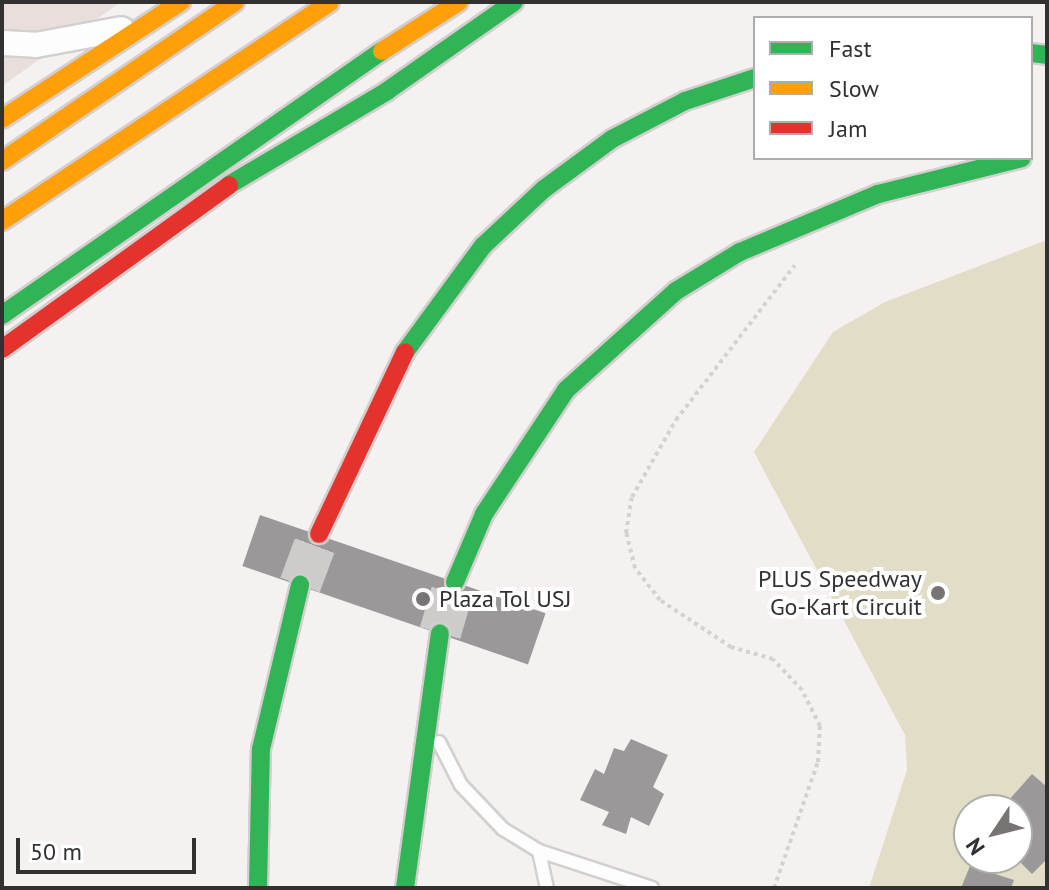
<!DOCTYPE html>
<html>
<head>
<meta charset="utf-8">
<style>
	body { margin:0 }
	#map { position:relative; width:1049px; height:890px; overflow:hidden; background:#f5f1f0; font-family:"PT Sans",sans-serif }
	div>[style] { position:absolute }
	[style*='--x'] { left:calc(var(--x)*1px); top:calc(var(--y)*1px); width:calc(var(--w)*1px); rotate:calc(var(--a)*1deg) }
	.built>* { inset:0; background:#e8dfdd }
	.green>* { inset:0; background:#e2ddc6 }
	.building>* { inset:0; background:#9b9899; transform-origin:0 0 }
	.highway-tunnel>* { height:42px; margin-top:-21px; transform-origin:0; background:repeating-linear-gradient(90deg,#cecbca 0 42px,transparent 0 63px) }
	.path>* { height:4px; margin-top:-2px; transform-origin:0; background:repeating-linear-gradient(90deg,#d3d2d2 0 4px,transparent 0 8px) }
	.roads { filter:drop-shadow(2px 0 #d2cfce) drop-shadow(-2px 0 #d2cfce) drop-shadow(0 2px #d2cfce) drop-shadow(0 -2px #d2cfce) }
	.lane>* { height:12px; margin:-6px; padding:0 6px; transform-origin:6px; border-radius:6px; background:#fefdfd }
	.street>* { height:24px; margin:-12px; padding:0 12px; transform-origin:12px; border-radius:12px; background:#fefdfd }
	.fast>* { height:18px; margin:-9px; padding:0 9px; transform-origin:9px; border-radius:9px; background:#30b455 }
	.slow>* { height:18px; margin:-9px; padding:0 9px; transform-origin:9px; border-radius:9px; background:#ff9f0a }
	.jam>* { height:18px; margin:-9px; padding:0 9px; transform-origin:9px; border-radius:9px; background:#e5322d }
	.dots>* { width:22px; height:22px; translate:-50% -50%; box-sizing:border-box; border:4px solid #fff; border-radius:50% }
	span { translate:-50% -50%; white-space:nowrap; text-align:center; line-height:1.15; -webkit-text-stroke:8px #fff; paint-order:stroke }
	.poi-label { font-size:24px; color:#333130 }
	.right { translate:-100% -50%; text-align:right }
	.left { translate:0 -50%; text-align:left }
	.frame { position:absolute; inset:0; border:4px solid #333130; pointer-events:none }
	.legend { position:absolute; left:753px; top:16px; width:280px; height:144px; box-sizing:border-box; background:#fff; border:2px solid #adadac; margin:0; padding:10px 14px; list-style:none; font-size:24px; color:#333130 }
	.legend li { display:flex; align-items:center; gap:16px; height:40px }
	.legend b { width:40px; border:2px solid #adadac }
	.north { position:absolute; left:953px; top:794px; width:80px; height:80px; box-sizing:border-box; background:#fff; border:2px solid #adadac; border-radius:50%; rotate:235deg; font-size:22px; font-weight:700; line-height:32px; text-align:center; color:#333130 }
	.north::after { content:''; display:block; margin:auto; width:28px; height:36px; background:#777473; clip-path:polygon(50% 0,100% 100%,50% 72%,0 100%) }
	.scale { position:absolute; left:16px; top:838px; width:180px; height:36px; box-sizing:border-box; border:4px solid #333130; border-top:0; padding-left:10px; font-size:24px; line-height:28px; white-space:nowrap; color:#333130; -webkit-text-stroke:6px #fff; paint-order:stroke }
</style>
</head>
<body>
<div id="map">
	<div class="built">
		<i style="clip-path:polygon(2px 2px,121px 2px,2px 86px)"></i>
	</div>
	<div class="green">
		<i style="clip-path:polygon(evenodd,1047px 240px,1047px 888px,869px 888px,907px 770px,905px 735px,754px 452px,833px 332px,885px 302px,1047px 240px,969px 810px,1017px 810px,1017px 858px,969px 858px,969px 810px)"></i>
	</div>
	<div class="building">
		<i style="left:260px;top:515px;width:302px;height:54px;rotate:19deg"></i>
		<i style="clip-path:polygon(631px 739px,668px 755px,653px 787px,664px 794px,649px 826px,631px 817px,626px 834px,602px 825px,609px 812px,580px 800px,595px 769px,604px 774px,614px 748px,624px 751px)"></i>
		<i style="clip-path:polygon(1032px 774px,1047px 787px,1047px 859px,1032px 874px,1017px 859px,1017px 810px,1000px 810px)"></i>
		<i style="clip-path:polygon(970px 866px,1014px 880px,1011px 888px,961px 888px)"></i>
	</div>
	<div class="highway-tunnel">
		<i style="--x:300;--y:585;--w:54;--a:-69.6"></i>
		<i style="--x:440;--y:633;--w:53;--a:-73.6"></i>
	</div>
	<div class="path">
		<i style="--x:774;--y:888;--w:133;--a:-70.8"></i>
		<i style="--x:818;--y:762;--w:36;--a:-87"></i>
		<i style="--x:820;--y:726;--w:40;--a:-116.6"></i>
		<i style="--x:802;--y:690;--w:42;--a:-133.1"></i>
		<i style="--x:773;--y:659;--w:44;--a:-164.1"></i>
		<i style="--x:731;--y:647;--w:85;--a:-146.5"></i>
		<i style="--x:660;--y:600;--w:41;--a:-128"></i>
		<i style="--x:635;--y:568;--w:36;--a:-104"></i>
		<i style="--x:626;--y:533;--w:36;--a:-81"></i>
		<i style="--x:632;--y:497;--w:89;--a:-60.3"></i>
		<i style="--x:676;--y:420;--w:195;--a:-52.5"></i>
	</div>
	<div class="roads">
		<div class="lane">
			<i style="--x:439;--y:742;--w:48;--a:62.9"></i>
			<i style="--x:461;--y:785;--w:61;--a:46.3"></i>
			<i style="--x:503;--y:829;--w:42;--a:31.4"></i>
			<i style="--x:539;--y:851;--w:119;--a:18.1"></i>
			<i style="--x:539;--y:851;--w:38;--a:78"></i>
		</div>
		<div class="street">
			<i style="--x:2;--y:43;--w:34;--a:3"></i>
			<i style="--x:36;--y:45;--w:87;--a:-10.5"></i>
		</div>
		<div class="fast">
			<i style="--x:1031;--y:53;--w:16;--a:7"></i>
			<i style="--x:229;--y:185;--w:184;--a:-30.7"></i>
			<i style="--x:387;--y:91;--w:155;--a:-35"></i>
			<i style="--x:2;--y:315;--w:463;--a:-34.8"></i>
			<i style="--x:405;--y:352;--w:132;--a:-53.7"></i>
			<i style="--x:483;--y:246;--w:83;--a:-43.1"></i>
			<i style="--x:544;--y:189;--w:84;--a:-36.3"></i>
			<i style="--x:612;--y:139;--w:82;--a:-27.5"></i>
			<i style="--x:685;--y:101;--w:74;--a:-18.2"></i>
			<i style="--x:455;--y:582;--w:74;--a:-66.9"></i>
			<i style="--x:484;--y:514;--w:149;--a:-56.5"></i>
			<i style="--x:566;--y:390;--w:148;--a:-42"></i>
			<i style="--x:676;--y:291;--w:75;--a:-31.4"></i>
			<i style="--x:740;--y:252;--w:150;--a:-22.8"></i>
			<i style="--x:878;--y:194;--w:148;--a:-14"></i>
			<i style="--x:258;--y:888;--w:139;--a:-88.8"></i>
			<i style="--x:261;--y:749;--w:169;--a:-76.6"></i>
			<i style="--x:405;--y:888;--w:257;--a:-82.2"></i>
		</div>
		<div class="slow">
			<i style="--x:382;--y:51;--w:91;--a:-32.5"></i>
			<i style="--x:2;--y:119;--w:214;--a:-33.2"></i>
			<i style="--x:2;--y:161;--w:282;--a:-34.3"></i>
			<i style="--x:2;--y:221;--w:394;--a:-33.7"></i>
		</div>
		<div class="jam">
			<i style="--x:2;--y:349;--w:280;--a:-35.8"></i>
			<i style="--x:319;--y:534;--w:201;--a:-64.7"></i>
		</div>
	</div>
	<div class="dots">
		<i style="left:938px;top:593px;background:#777473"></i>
		<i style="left:423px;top:599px;background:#777473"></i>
	</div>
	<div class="poi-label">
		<span class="right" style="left:922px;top:593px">PLUS Speedway<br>Go-Kart Circuit</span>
		<span class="left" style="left:439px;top:599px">Plaza Tol USJ</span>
	</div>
	<div class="frame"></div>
	<ul class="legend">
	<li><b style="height:10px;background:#30b455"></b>Fast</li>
	<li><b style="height:10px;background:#ff9f0a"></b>Slow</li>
	<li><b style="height:10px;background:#e5322d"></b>Jam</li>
	</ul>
	<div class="north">N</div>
	<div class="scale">50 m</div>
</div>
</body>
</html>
